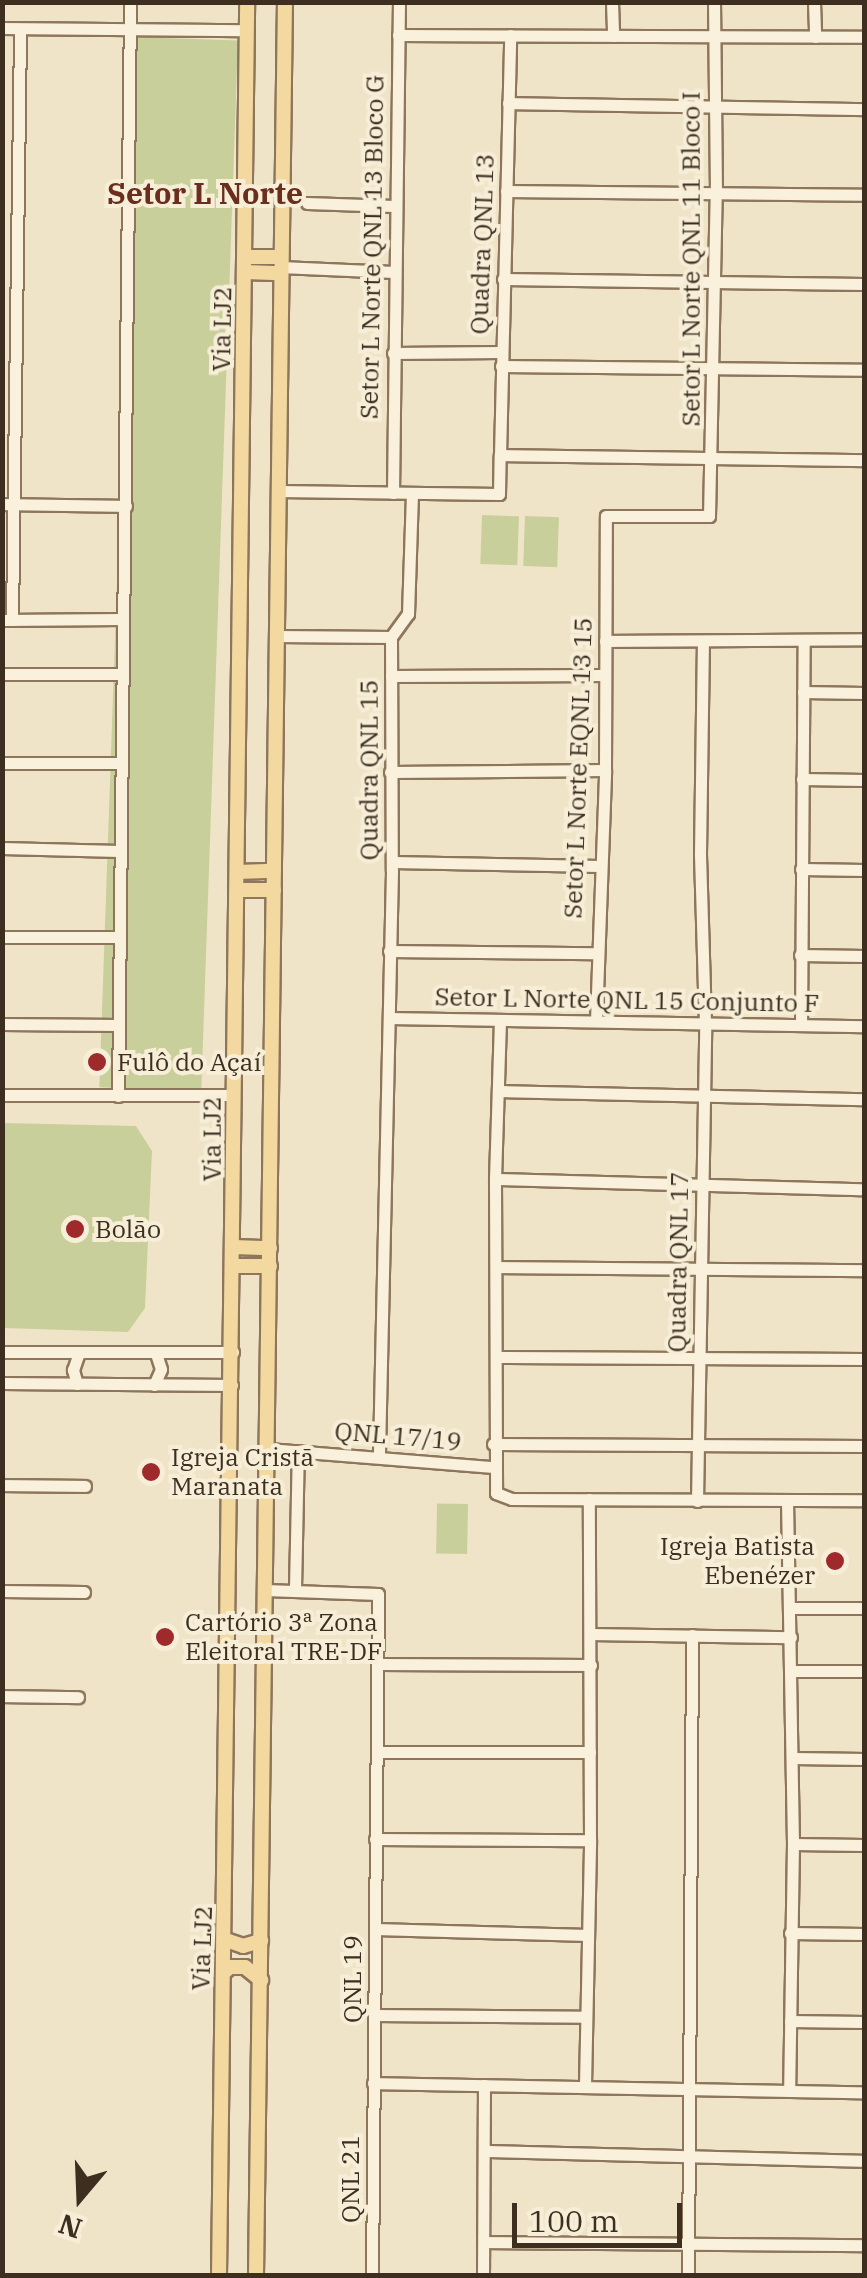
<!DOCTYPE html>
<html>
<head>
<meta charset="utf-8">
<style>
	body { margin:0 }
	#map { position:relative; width:867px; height:2278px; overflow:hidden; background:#f0e4c8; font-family:"IBM Plex Serif",serif }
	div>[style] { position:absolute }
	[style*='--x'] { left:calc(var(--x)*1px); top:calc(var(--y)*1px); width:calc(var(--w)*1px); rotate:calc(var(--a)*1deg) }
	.green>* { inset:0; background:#c9cf9b; transform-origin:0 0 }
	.roads { filter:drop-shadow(2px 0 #8d765c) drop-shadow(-2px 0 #8d765c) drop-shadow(0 2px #8d765c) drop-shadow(0 -2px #8d765c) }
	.minor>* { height:11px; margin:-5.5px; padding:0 5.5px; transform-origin:5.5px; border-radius:5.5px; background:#faf1dc }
	.major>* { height:14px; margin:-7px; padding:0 7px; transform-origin:7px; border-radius:7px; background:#f3d9a0 }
	.dots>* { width:28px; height:28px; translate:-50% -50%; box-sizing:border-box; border:5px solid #f7eed8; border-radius:50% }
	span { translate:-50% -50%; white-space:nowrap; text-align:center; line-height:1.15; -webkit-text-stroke:8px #f7eed8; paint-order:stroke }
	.street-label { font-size:25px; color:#3d2e20 }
	.poi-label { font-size:25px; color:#3d2e20 }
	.left { translate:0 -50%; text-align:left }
	.right { translate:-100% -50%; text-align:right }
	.quarter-label { font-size:30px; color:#6b2e1e; font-weight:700 }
	.frame { position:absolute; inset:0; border:5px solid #3d2e20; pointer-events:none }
	.north { position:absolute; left:30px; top:2148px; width:100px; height:100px; -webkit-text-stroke:8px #f7eed8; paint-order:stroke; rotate:199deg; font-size:28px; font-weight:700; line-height:40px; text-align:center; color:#3d2e20 }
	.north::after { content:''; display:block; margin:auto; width:35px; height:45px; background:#3d2e20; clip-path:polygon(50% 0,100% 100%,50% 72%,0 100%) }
	.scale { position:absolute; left:512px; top:2203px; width:170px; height:45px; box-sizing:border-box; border:5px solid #3d2e20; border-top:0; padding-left:12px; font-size:30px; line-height:35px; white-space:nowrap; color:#3d2e20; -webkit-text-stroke:8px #f7eed8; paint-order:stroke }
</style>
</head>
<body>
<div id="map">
	<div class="green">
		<i style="left:136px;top:37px;width:102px;height:1051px;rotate:2deg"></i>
		<i style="left:482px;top:515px;width:37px;height:49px;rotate:2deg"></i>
		<i style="left:525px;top:516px;width:34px;height:50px;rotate:2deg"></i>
		<i style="clip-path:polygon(3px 1123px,136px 1126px,152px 1151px,145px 1308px,128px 1332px,3px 1328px)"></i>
		<i style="left:468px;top:1504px;width:50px;height:31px;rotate:91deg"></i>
	</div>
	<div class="roads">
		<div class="minor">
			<i style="--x:612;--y:2;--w:34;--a:88"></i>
			<i style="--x:814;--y:2;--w:35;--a:88"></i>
			<i style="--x:2;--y:28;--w:244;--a:0.5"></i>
			<i style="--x:398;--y:35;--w:466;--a:0.2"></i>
			<i style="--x:508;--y:103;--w:356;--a:1"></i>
			<i style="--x:506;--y:191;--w:358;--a:0.6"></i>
			<i style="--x:307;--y:203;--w:87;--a:2"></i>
			<i style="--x:280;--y:267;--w:114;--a:2.5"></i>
			<i style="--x:503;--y:279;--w:361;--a:0.8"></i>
			<i style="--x:393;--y:353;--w:108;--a:-0.5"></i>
			<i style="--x:501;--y:366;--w:363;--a:0.6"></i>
			<i style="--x:500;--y:455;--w:420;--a:-88.6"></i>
			<i style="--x:278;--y:491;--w:221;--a:0.8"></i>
			<i style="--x:499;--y:494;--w:39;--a:-89"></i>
			<i style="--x:500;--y:455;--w:364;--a:0.8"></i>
			<i style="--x:393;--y:493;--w:491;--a:-89.3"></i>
			<i style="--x:2;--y:504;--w:124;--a:0.9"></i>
			<i style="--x:2;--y:620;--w:120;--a:-0.5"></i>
			<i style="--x:12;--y:620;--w:591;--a:-89.22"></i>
			<i style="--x:276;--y:636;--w:115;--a:0.5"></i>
			<i style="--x:391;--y:637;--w:234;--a:89.8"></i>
			<i style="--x:392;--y:871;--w:584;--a:91.28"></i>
			<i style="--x:391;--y:637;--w:29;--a:-54"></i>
			<i style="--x:408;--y:614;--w:121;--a:-88.1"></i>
			<i style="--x:605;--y:641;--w:259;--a:-0.4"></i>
			<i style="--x:2;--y:674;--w:120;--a:0"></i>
			<i style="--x:391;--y:676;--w:214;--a:-0.3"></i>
			<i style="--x:803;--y:692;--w:61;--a:0.9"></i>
			<i style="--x:2;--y:763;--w:118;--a:0"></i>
			<i style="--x:390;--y:772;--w:215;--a:-0.5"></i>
			<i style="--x:802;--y:779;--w:62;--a:0.9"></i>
			<i style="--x:2;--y:848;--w:117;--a:1.5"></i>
			<i style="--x:392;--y:862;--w:207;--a:1.1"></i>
			<i style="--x:801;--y:869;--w:63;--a:0.9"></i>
			<i style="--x:2;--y:937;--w:115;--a:0"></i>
			<i style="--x:389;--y:951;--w:206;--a:0.6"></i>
			<i style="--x:800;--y:955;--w:64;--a:0.9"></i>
			<i style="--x:389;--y:1018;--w:475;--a:1"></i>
			<i style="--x:500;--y:1020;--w:159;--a:91.8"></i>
			<i style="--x:495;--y:1179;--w:314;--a:89.8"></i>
			<i style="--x:496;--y:1493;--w:17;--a:21"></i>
			<i style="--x:512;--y:1499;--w:352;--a:0.2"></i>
			<i style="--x:596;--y:1021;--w:251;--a:-87.9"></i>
			<i style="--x:605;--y:770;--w:254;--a:-89.8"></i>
			<i style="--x:606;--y:516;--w:103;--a:0"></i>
			<i style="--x:709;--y:516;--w:324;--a:-88.8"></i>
			<i style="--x:716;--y:192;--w:190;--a:-90.6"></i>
			<i style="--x:2;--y:1024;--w:116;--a:0.5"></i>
			<i style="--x:801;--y:1025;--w:385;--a:-89.6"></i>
			<i style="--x:500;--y:1091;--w:364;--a:1.3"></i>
			<i style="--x:2;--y:1095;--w:232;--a:0"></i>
			<i style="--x:118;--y:1096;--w:1094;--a:-89.37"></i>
			<i style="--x:495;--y:1179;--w:369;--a:1.6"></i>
			<i style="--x:496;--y:1267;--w:368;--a:0.5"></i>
			<i style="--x:2;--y:1352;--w:231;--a:0"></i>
			<i style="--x:496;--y:1357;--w:368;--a:0.3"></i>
			<i style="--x:2;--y:1383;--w:230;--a:0.5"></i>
			<i style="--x:77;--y:1384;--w:15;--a:-106"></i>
			<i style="--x:73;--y:1370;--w:18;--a:-71"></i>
			<i style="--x:154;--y:1385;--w:17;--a:-66"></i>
			<i style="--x:161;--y:1369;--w:16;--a:-108"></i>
			<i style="--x:493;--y:1444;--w:371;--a:0.3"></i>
			<i style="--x:268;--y:1449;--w:226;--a:4.6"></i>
			<i style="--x:2;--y:1485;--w:83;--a:0.7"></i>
			<i style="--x:787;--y:1500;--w:344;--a:89"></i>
			<i style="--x:793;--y:1844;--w:247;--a:90.9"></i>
			<i style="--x:697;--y:1501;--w:478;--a:-89"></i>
			<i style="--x:705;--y:1023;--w:169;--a:-91.7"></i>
			<i style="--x:700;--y:854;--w:212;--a:-89.2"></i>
			<i style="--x:295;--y:1589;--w:138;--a:-88.8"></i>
			<i style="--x:265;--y:1590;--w:113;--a:2"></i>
			<i style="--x:378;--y:1594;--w:682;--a:90.5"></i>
			<i style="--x:2;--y:1591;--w:82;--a:0.7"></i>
			<i style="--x:791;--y:1608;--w:73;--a:0"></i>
			<i style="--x:590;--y:1634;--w:201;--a:0.9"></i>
			<i style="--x:379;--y:1664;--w:212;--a:0.3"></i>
			<i style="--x:791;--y:1671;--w:73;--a:0"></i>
			<i style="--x:2;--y:1696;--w:76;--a:0.8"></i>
			<i style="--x:379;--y:1752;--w:211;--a:0"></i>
			<i style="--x:793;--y:1758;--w:71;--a:0.8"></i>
			<i style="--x:375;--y:1839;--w:215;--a:0.3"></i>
			<i style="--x:793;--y:1844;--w:71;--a:0.8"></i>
			<i style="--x:375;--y:1929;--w:213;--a:1.6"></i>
			<i style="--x:790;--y:1933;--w:74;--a:0.8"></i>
			<i style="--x:374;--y:2015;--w:211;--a:0.5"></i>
			<i style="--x:790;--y:2021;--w:74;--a:0.8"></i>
			<i style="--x:373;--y:2083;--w:491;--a:1.1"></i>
			<i style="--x:585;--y:2085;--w:245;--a:-88.8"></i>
			<i style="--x:590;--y:1840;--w:341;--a:-90.2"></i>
			<i style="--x:484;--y:2151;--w:380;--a:1.5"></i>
			<i style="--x:484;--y:2242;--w:380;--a:0.5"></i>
			<i style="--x:483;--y:2276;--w:191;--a:-89.7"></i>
			<i style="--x:688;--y:2276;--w:641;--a:-89.64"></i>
		</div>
		<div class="major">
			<i style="--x:246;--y:257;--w:34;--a:0"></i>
			<i style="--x:245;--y:272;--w:35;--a:2"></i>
			<i style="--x:237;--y:872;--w:37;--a:-2"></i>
			<i style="--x:237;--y:890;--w:37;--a:0"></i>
			<i style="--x:233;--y:1247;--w:37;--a:2"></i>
			<i style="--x:233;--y:1266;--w:37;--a:0"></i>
			<i style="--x:226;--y:1940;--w:18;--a:19"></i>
			<i style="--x:243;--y:1946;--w:19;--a:-16"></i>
			<i style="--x:223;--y:1973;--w:9;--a:-41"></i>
			<i style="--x:230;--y:1967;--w:15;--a:0"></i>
			<i style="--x:245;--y:1967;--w:21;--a:39"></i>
			<i style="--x:219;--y:2276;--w:2274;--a:-89.29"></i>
			<i style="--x:256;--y:2276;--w:2274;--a:-89.27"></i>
		</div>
	</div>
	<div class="dots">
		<i style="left:97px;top:1062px;background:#9e2a2b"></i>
		<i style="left:75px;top:1229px;background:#9e2a2b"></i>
		<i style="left:151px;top:1472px;background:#9e2a2b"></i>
		<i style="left:835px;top:1561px;background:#9e2a2b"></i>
		<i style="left:165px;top:1637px;background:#9e2a2b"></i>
	</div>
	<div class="street-label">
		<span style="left:482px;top:244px;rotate:-88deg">Quadra QNL 13</span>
		<span style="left:372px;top:247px;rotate:-89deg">Setor L Norte QNL 13 Bloco G</span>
		<span style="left:691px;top:259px;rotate:-90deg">Setor L Norte QNL 11 Bloco I</span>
		<span style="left:222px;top:329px;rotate:-89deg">Via LJ2</span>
		<span style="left:578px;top:768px;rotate:-88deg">Setor L Norte EQNL 13 15</span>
		<span style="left:369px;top:770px;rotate:-90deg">Quadra QNL 15</span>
		<span style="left:627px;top:1000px;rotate:1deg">Setor L Norte QNL 15 Conjunto F</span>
		<span style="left:212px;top:1139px;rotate:-90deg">Via LJ2</span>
		<span style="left:678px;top:1262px;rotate:-89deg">Quadra QNL 17</span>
		<span style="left:398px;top:1436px;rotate:5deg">QNL 17/19</span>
		<span style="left:202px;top:1948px;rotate:-88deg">Via LJ2</span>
		<span style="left:352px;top:1979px;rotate:-90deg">QNL 19</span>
		<span style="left:350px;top:2179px;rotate:-90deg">QNL 21</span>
	</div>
	<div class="poi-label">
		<span class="left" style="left:117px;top:1062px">Fulô do Açaí</span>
		<span class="left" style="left:95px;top:1229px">Bolão</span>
		<span class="left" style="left:171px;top:1472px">Igreja Cristã<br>Maranata</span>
		<span class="right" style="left:815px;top:1561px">Igreja Batista<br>Ebenézer</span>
		<span class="left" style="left:185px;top:1637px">Cartório 3ª Zona<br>Eleitoral TRE-DF</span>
	</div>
	<div class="quarter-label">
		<span style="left:205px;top:193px">Setor L Norte</span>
	</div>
	<div class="frame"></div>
	<div class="north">N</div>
	<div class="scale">100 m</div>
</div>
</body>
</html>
